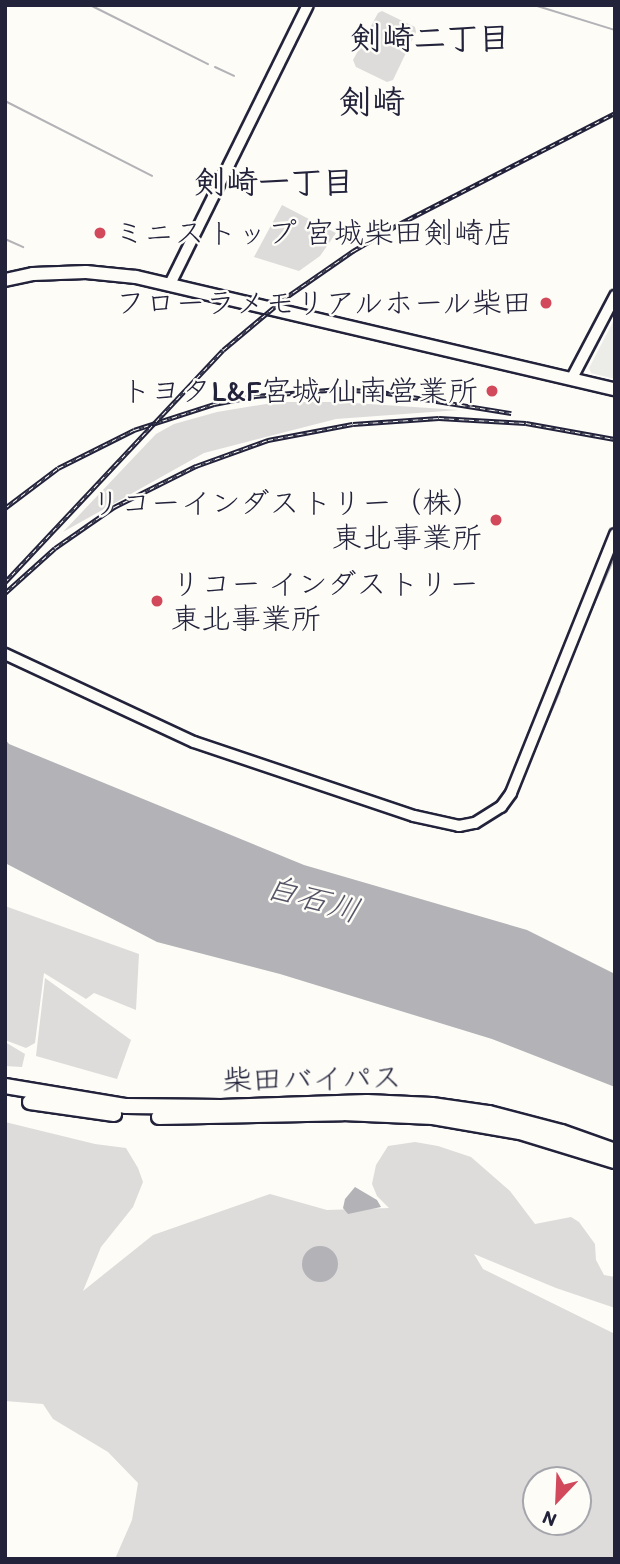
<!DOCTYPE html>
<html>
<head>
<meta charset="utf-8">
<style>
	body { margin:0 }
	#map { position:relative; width:620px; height:1564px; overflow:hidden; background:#fdfcf7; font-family:Itim,"Klee One",sans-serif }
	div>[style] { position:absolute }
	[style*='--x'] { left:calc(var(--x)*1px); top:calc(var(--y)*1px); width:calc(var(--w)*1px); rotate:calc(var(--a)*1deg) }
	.built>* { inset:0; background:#ecece9 }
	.green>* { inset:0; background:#dddcdb }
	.water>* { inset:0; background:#b2b2b7 }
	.round { border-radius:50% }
	.stream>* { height:2px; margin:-1px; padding:0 1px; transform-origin:1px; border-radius:1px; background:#b2b2b7 }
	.roads { filter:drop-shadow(2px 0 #22223b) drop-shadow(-2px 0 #22223b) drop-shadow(0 2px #22223b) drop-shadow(0 -2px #22223b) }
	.minor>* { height:10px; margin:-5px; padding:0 5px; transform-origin:5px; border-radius:5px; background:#fdfcf7 }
	.major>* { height:12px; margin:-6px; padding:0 6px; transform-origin:6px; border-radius:6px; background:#fdfcf7 }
	.highway>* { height:14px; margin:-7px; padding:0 7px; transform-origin:7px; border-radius:7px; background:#fdfcf7 }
	.rail>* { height:4.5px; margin-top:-2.25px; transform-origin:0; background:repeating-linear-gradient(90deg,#fdfcf7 0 5px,#22223b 0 10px); box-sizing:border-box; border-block:2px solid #22223b }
	.dots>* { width:19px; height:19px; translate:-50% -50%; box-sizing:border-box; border:4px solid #fdfcf7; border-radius:50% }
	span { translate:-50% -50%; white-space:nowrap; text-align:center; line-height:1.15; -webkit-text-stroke:5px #fdfcf7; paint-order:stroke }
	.poi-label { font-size:30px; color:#22223b }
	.left { translate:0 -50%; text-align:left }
	.right { translate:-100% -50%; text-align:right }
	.street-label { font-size:30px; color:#22223b }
	.neighbourhood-label { font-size:32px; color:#22223b; font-weight:700 }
	.water-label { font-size:32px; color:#545466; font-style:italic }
	.quarter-label { font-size:33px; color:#22223b; font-weight:700 }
	.frame { position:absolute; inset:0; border:7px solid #22223b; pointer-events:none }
	.north { position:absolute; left:522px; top:1466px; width:70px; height:70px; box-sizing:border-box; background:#fdfcf7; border:2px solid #a5a5ac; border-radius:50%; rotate:203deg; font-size:19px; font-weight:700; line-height:28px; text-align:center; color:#22223b }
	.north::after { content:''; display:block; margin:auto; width:24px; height:32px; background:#d1495b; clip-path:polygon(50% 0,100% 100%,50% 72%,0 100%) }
</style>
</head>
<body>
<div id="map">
	<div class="built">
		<i style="clip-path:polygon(615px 318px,615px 379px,591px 373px,589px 368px)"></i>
	</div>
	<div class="green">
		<i style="clip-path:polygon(382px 11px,415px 27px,416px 32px,393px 80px,387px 82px,356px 67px,353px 60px,378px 13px)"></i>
		<i style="clip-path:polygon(282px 205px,336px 233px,320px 256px,299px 271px,254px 257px)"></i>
		<i style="clip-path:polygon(278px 402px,339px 402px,459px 410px,336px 419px,204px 453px,63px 532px,156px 434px,174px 424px,217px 412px)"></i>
		<i style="clip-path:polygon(5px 906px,139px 954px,136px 1010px,94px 993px,86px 999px,44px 973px,35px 1043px,26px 1048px,5px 1040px)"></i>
		<i style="clip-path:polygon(45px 978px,131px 1040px,117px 1079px,36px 1056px)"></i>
		<i style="clip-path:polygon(5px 1042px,25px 1054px,22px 1067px,5px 1066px)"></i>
		<i style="clip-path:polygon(evenodd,5px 1122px,95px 1144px,126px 1148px,138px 1168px,143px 1182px,133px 1207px,101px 1247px,83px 1291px,153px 1235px,270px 1194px,327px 1210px,389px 1208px,377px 1196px,372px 1184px,376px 1165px,388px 1146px,415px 1142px,438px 1146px,471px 1157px,510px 1191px,535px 1224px,571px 1217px,579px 1222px,595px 1244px,596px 1260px,604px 1275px,615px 1277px,615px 1308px,556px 1288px,474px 1254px,483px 1269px,615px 1334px,615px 1559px,115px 1559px,132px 1520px,138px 1483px,108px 1452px,53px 1419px,43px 1404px,5px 1401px,5px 1122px,536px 1480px,578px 1480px,578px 1522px,536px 1522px,536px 1480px)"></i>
	</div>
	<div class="water">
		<i style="clip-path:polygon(5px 739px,9px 744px,304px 865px,527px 930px,615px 974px,615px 1087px,492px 1039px,280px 974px,157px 942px,5px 863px)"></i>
		<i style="clip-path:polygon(355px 1187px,377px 1200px,381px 1207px,348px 1214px,343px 1208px,345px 1199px)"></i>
		<i class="round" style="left:302px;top:1246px;width:36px;height:36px"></i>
	</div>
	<div class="stream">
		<i style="--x:90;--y:5;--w:132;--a:26.6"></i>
		<i style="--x:534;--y:5;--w:85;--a:17.2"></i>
		<i style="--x:215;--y:67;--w:21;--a:25"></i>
		<i style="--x:5;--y:101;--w:165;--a:27"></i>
		<i style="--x:5;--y:239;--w:20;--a:24"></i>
		<i style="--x:569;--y:661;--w:115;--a:-66.3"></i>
		<i style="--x:520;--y:783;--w:100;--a:-66.5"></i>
	</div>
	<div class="roads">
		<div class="minor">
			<i style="--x:170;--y:284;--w:311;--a:-63.7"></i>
			<i style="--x:572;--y:378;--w:93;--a:-62.3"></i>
			<i style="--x:5;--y:654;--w:208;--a:25"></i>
			<i style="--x:194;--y:742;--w:232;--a:18.6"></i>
			<i style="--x:414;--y:816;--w:46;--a:12.5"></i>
			<i style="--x:459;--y:826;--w:16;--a:-11"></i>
			<i style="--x:475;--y:823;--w:31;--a:-32"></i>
			<i style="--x:501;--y:807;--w:17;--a:-54"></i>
			<i style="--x:511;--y:793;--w:279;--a:-68.1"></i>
		</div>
		<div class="major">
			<i style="--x:5;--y:280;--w:29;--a:-12"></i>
			<i style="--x:33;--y:274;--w:53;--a:-2.2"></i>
			<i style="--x:86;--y:272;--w:50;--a:5.7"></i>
			<i style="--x:136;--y:277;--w:492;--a:13.2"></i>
		</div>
		<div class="highway">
			<i style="--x:5;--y:1086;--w:123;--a:9.4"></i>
			<i style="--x:126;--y:1106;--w:95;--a:0.6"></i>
			<i style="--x:221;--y:1107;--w:146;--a:-2"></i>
			<i style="--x:367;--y:1102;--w:65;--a:2.6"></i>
			<i style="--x:432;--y:1105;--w:58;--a:8"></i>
			<i style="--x:489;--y:1113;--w:75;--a:14.6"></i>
			<i style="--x:562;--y:1132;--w:56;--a:19.7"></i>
			<i style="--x:30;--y:1102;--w:85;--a:8.1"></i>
			<i style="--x:159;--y:1117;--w:184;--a:-1.2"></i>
			<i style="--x:343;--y:1113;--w:90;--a:2.5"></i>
			<i style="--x:433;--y:1117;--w:88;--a:9.8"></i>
			<i style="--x:520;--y:1132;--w:99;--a:17"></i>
		</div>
	</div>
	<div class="rail">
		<i style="--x:5;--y:508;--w:66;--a:-37"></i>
		<i style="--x:58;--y:468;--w:85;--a:-26.6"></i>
		<i style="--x:134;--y:430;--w:84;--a:-18"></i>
		<i style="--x:214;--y:404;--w:42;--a:-11"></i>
		<i style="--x:255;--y:396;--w:85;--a:-4.7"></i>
		<i style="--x:340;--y:389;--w:41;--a:4.2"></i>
		<i style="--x:381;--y:392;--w:132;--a:9.2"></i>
		<i style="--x:5;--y:582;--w:318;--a:-46.8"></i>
		<i style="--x:223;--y:350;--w:81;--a:-40"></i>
		<i style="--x:285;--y:298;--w:83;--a:-34.7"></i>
		<i style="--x:353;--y:251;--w:53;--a:-30.4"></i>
		<i style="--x:399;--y:224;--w:243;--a:-27.2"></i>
		<i style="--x:5;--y:593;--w:67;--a:-42"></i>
		<i style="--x:55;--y:548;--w:72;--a:-34.8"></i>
		<i style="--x:114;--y:507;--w:92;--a:-26.6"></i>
		<i style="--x:196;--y:466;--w:77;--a:-19.9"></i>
		<i style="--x:268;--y:440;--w:86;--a:-10.7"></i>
		<i style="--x:353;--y:424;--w:86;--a:-4"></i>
		<i style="--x:439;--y:418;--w:87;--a:3.3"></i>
		<i style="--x:526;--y:423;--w:90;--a:10.2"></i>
	</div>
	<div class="dots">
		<i style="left:100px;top:233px;background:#d1495b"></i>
		<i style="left:546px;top:303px;background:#d1495b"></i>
		<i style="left:492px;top:391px;background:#d1495b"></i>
		<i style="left:496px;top:520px;background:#d1495b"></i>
		<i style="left:157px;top:601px;background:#d1495b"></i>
	</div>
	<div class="poi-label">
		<span class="left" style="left:114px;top:233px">ミニストップ 宮城柴田剣崎店</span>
		<span class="right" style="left:532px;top:303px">フローラメモリアルホール柴田</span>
		<span class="right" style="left:478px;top:391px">トヨタL&amp;F宮城 仙南営業所</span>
		<span class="right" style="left:482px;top:520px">リコーインダストリー（株）<br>東北事業所</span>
		<span class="left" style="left:171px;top:601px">リコー インダストリー<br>東北事業所</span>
	</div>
	<div class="street-label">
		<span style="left:312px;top:1079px;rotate:-1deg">柴田バイパス</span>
	</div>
	<div class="neighbourhood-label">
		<span style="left:430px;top:38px">剣崎二丁目</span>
		<span style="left:274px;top:182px">剣崎一丁目</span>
	</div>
	<div class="water-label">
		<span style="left:313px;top:899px;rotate:16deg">白石川</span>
	</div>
	<div class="quarter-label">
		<span style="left:372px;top:102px">剣崎</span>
	</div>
	<div class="frame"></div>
	<div class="north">N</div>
</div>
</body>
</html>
